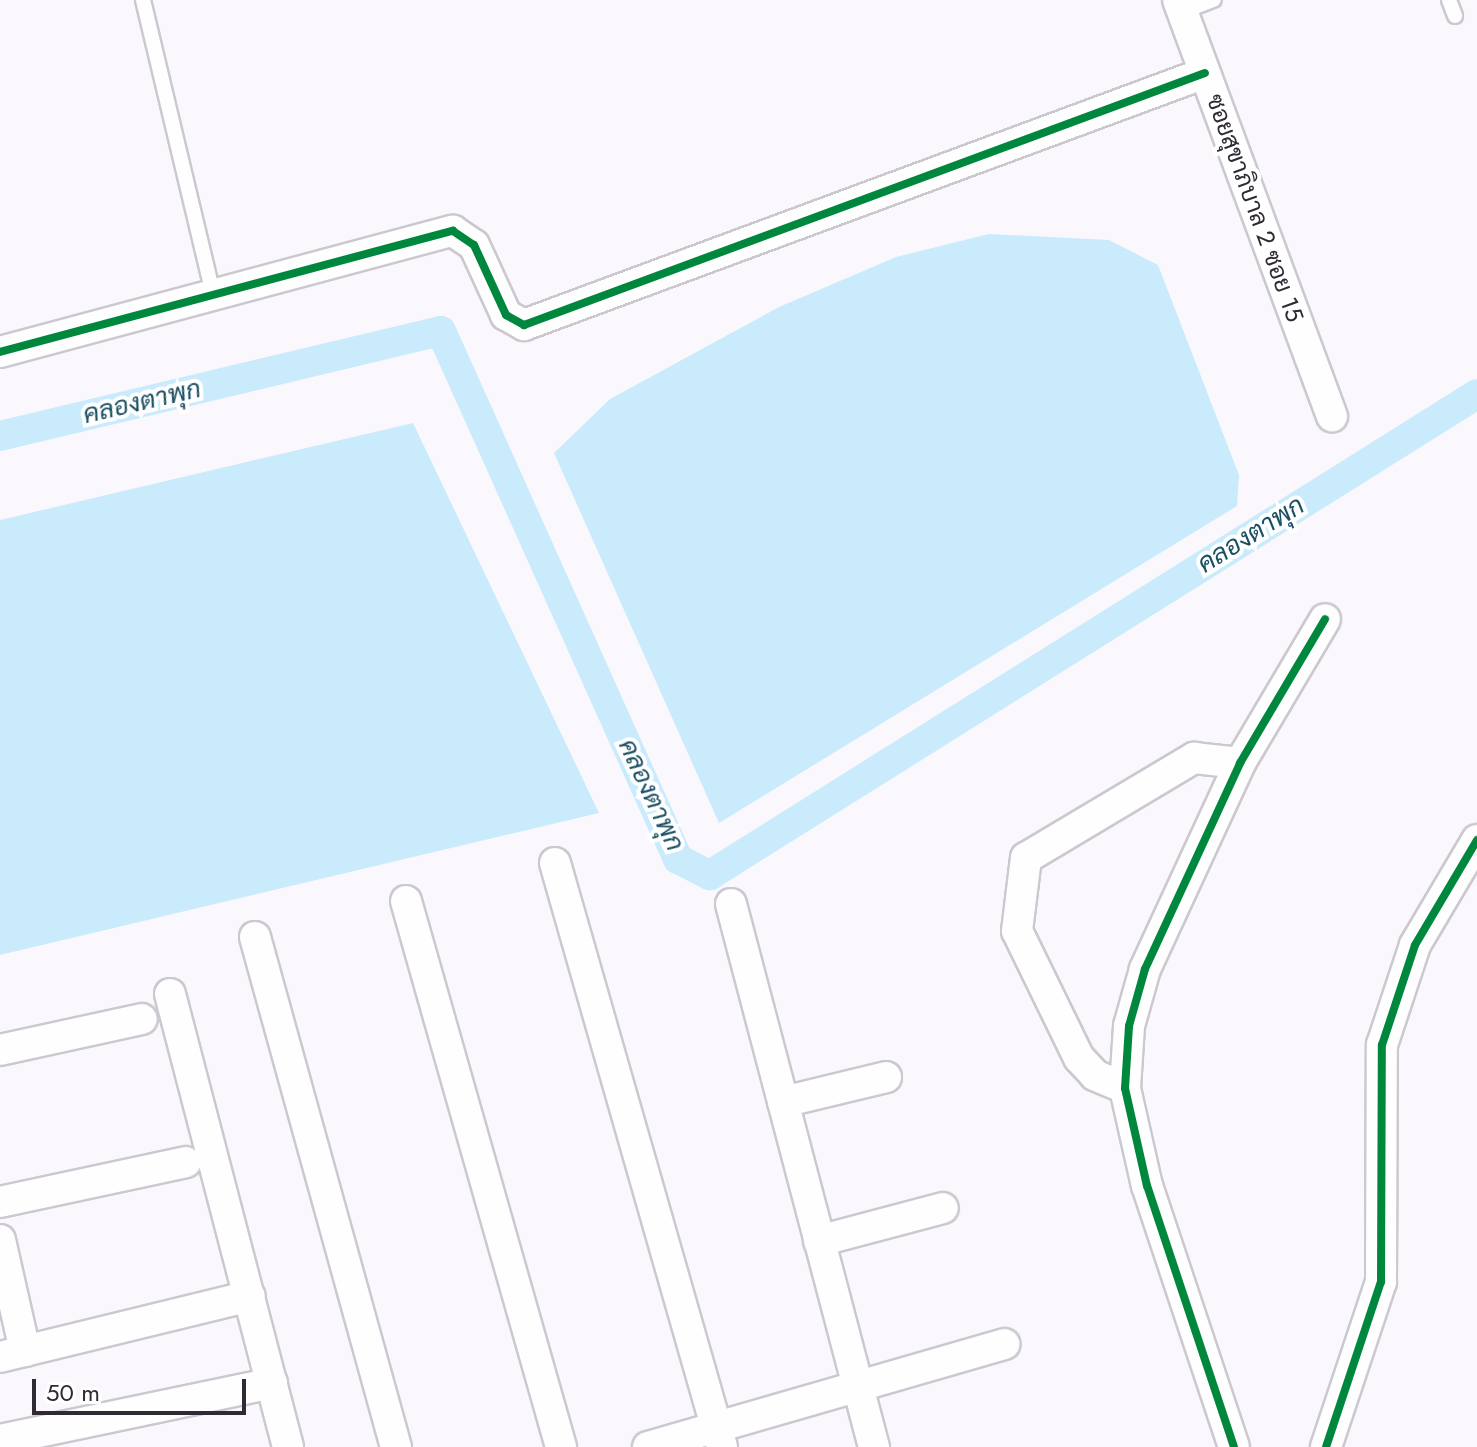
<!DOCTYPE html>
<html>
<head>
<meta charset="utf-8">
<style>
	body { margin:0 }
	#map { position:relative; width:1477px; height:1447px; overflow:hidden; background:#fbf8fd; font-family:Jost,Sarabun,sans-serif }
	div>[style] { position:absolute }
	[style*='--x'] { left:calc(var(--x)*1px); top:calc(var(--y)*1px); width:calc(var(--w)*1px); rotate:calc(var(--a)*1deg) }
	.water>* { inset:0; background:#c9ebfc }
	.canal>* { height:30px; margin:-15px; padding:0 15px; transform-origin:15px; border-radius:15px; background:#c9ebfc }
	.roads { filter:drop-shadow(2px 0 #ccc8d0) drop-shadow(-2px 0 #ccc8d0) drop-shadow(0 2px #ccc8d0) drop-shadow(0 -2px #ccc8d0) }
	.lane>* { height:14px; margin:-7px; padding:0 7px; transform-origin:7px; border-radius:7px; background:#fefeff }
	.street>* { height:30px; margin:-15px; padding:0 15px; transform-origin:15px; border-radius:15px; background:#fefeff }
	.cycleway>* { height:8px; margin:-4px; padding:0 4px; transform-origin:4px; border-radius:4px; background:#00873e }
	span { translate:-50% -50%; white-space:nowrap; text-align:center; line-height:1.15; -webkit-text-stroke:8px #fff; paint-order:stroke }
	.street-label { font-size:24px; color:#302a35 }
	.water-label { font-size:26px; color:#1b4f63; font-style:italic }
	.scale { position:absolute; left:32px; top:1379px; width:214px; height:36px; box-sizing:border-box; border:4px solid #302a35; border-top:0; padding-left:10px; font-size:24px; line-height:28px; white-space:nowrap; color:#302a35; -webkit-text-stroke:6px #fff; paint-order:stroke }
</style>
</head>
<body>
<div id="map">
	<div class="water">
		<i style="clip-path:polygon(989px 234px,1109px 240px,1158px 265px,1239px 475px,1237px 506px,719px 823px,554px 453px,610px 399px,779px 307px,896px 257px)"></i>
		<i style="clip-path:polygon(413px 423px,599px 813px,0 955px,0 520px)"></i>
	</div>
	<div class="canal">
		<i style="--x:0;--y:436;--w:453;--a:-13.4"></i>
		<i style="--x:441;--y:331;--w:579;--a:65.83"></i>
		<i style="--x:678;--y:859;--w:36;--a:27"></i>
		<i style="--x:710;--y:875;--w:905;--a:-32.09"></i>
	</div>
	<div class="roads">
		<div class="lane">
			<i style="--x:143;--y:0;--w:306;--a:76.6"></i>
			<i style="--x:1449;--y:0;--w:17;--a:69"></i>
			<i style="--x:1182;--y:12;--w:34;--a:-21"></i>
		</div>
		<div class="street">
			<i style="--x:1178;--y:0;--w:444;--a:69.7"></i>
			<i style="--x:0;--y:352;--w:469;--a:-15"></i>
			<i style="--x:453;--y:231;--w:25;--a:34"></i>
			<i style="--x:474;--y:245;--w:77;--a:65.4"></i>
			<i style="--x:506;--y:315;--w:21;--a:29"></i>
			<i style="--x:524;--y:325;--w:726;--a:-20.31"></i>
			<i style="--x:555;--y:863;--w:607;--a:74.04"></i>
			<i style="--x:406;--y:901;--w:568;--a:74.15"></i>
			<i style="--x:731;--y:904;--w:562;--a:75.25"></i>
			<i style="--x:255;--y:937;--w:529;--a:74.55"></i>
			<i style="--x:170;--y:994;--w:468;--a:75.4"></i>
			<i style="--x:0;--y:1050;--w:145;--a:-12.3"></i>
			<i style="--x:1125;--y:1088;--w:33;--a:-157"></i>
			<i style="--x:1095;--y:1075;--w:23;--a:-133"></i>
			<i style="--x:1079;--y:1058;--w:141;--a:-116"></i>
			<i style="--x:1017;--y:931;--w:74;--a:-83"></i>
			<i style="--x:1026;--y:858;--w:196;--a:-30.8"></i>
			<i style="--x:1194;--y:758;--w:46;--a:6.2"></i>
			<i style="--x:783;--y:1102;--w:106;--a:-13.6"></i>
			<i style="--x:0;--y:1202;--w:190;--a:-12.1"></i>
			<i style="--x:0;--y:1240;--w:114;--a:77.3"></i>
			<i style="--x:819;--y:1241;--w:128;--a:-14.9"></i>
			<i style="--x:0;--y:1357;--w:257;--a:-13.7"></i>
			<i style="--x:0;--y:1440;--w:278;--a:-11.8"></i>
			<i style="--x:648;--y:1447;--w:371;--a:-16.1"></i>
			<i style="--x:1234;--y:1447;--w:275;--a:-108.4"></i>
			<i style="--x:1147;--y:1186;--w:100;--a:-102.7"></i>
			<i style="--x:1125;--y:1088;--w:62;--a:-86.3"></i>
			<i style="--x:1129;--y:1026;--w:59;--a:-74.3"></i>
			<i style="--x:1145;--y:969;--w:227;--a:-65.2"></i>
			<i style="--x:1240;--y:763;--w:167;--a:-59.4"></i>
			<i style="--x:1326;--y:1447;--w:174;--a:-71.6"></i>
			<i style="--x:1381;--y:1282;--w:237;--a:-89.8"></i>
			<i style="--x:1382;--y:1045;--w:105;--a:-71.7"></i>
			<i style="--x:1415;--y:945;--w:122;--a:-59.4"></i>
		</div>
	</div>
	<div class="cycleway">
		<i style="--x:0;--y:352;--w:469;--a:-15"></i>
		<i style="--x:453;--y:231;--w:25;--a:34"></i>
		<i style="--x:474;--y:245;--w:77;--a:65.4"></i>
		<i style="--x:506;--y:315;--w:21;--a:29"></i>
		<i style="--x:524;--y:325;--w:726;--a:-20.31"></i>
		<i style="--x:1234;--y:1447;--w:275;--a:-108.4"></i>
		<i style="--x:1147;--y:1186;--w:100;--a:-102.7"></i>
		<i style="--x:1125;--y:1088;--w:62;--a:-86.3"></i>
		<i style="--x:1129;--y:1026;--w:59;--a:-74.3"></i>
		<i style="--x:1145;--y:969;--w:227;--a:-65.2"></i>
		<i style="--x:1240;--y:763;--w:167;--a:-59.4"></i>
		<i style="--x:1326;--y:1447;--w:174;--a:-71.6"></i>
		<i style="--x:1381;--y:1282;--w:237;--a:-89.8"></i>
		<i style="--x:1382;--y:1045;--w:105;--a:-71.7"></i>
		<i style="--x:1415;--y:945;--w:122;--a:-59.4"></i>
	</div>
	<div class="street-label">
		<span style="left:1255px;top:208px;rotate:70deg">ซอยสุขาภิบาล 2 ซอย 15</span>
	</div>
	<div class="water-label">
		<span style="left:142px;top:402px;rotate:-13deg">คลองตาพุก</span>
		<span style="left:1251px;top:535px;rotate:-32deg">คลองตาพุก</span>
		<span style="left:651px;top:795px;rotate:65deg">คลองตาพุก</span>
	</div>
	<div class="scale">50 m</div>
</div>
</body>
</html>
